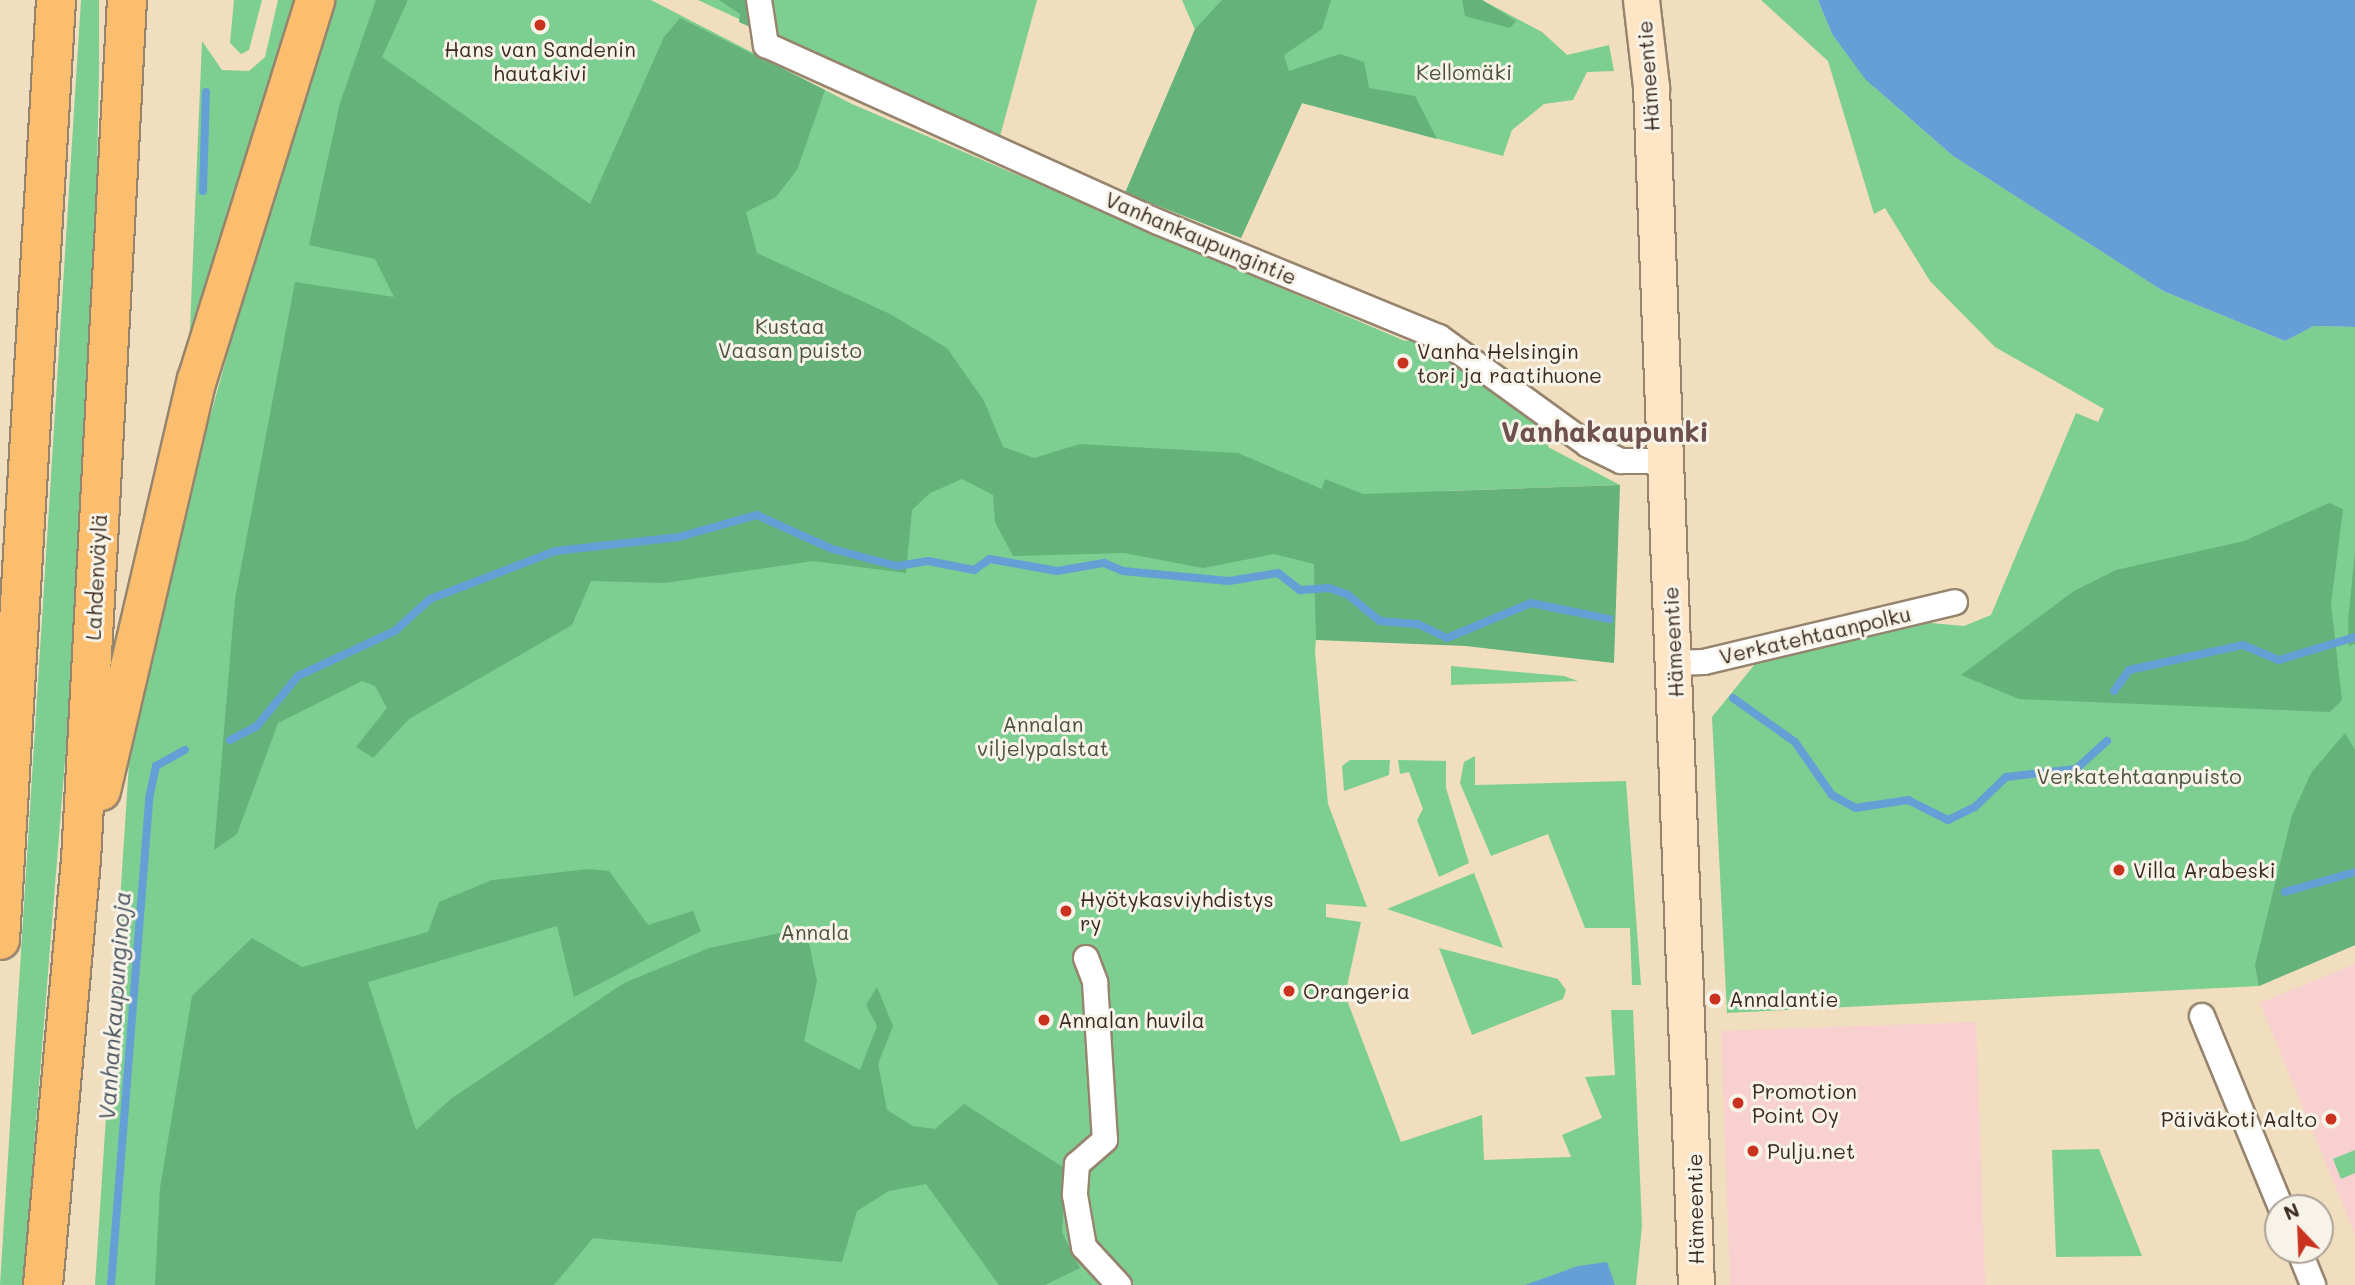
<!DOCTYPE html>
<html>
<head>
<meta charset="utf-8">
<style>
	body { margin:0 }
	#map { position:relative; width:2355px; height:1285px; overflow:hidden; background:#f0debf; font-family:Mali,sans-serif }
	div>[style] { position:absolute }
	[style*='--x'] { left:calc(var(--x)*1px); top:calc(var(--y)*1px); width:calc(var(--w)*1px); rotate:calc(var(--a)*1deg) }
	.built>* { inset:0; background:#f7d0cf; transform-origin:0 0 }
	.green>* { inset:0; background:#7ccf90 }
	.forest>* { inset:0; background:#65b27a }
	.water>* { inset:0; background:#659fd5 }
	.stream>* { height:8px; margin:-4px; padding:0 4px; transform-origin:4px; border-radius:4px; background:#659fd5 }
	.roads { filter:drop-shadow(2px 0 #96846e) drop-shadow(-2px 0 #96846e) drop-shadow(0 2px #96846e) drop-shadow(0 -2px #96846e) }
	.minor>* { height:24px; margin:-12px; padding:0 12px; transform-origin:12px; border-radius:12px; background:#fff }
	.secondary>* { height:35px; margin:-17.5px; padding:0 17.5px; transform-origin:17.5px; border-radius:17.5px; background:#fde5c5 }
	.trunk>* { height:38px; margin:-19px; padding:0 19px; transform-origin:19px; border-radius:19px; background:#fbbd6e }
	.dots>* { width:19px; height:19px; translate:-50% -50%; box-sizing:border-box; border:4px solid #f7f3e8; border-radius:50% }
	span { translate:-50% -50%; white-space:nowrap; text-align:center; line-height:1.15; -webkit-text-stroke:6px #f7f3e8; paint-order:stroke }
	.poi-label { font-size:21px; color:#3b2a1e }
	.left { translate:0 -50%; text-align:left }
	.right { translate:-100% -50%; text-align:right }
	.park-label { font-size:21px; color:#4b533a }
	.street-label { font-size:21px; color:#3b2a1e }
	.water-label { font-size:23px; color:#4a535e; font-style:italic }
	.district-label { font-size:28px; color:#6e504f; font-weight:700 }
	.north { position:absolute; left:2264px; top:1194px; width:70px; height:70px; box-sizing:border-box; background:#f7f3e8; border:2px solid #aca397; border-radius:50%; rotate:337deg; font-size:19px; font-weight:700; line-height:28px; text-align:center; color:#3b2a1e }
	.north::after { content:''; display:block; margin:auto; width:24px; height:32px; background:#c8321e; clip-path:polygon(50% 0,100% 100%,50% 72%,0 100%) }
</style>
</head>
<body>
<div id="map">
	<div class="built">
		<i style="clip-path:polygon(2355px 964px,2355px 1234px,2260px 1003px)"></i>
		<i style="left:1976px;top:1022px;width:263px;height:255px;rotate:88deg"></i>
	</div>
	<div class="green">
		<i style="clip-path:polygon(81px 0,99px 0,99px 73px,94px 319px,77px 611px,23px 1285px,0 1285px)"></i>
		<i style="clip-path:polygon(234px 0,262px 0,249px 50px,241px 54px,230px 43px)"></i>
		<i style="clip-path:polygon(278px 0,294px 0,234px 221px,189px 353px,202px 41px,222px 70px,249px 71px,265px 57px)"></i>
		<i style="clip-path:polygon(336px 0,651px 0,852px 104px,1405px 341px,1426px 338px,1553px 433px,1548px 447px,1620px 485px,1442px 491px,1316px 640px,1315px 651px,1328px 804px,1367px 907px,1326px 904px,1326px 917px,1361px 922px,1345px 995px,1401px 1142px,1482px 1115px,1484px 1160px,1571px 1157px,1562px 1135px,1602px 1118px,1585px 1077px,1615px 1075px,1611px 1010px,1633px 1010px,1642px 1226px,1636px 1285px,95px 1285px,130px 748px,155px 613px,245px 292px)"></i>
		<i style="clip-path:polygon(698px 0,1037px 0,999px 140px)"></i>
		<i style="clip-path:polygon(1182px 0,1482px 0,1542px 32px,1567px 55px,1609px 45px,1614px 71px,1587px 72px,1573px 100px,1544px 104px,1512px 130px,1503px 156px,1302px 103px,1241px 238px,1125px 193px,1195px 30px)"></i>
		<i style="clip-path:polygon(1761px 0,1818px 0,1832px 34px,1874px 87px,1953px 156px,2163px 291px,2285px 341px,2314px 326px,2355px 327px,2355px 945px,2259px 986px,1727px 1013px,1712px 717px,1755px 664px,1920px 622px,1964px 626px,1991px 615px,2076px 413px,2098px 422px,2104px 409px,1995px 347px,1930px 281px,1885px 208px,1874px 214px,1828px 61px)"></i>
		<i style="clip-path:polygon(1451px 666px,1564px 676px,1578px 681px,1451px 685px)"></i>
		<i style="clip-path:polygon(1475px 756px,1475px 785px,1626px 781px,1641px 985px,1632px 985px,1630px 928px,1585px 928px,1548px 834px,1491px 856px,1460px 783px,1464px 762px)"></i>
		<i style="clip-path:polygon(1350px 760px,1390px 760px,1389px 775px,1344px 791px,1342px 766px)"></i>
		<i style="clip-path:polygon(1398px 760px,1446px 761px,1446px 788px,1469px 863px,1439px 877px,1417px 820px,1423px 809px,1409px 772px,1400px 774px)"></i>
		<i style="clip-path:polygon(1474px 873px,1503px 948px,1387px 909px)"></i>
		<i style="clip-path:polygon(1439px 948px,1558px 979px,1566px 990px,1563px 999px,1472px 1035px)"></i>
		<i style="clip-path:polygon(2099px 1149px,2142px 1256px,2056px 1257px,2052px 1150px)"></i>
		<i style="clip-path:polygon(2355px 1150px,2355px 1173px,2341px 1179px,2333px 1159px)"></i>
	</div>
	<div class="forest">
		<i style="clip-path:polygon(376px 0,408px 0,382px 57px,590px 204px,664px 37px,680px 18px,825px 90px,797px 170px,776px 197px,746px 212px,757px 253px,890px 314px,947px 348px,984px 401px,1003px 447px,1034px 458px,1080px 444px,1238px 453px,1322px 489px,1325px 479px,1363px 494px,1620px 485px,1614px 663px,1466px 646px,1316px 640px,1314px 564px,1274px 554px,1203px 568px,1124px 553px,1013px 556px,995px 522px,993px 495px,962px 479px,930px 493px,912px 510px,906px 573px,813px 561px,665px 583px,591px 581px,572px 625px,409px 719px,373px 758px,356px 747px,387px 708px,375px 686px,362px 681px,278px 723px,237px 834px,214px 850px,235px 599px,295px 282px,394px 297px,375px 259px,309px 245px,340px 103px)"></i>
		<i style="clip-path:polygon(719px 0,750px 0,757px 30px,739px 22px,740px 14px)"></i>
		<i style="clip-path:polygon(1222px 0,1331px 0,1322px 29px,1284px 55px,1289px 71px,1340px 54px,1364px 62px,1369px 88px,1415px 96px,1437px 139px,1302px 103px,1241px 238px,1125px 193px,1195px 29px)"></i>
		<i style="clip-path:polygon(1462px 0,1482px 0,1516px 21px,1510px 28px,1465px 16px)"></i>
		<i style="clip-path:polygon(2329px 503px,2343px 509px,2331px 604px,2342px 700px,2330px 712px,2019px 699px,1961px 675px,2074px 591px,2116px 570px,2244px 541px)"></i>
		<i style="clip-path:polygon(2355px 552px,2355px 644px,2349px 646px,2348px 621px)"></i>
		<i style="clip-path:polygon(2345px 733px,2355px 750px,2355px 945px,2259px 986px,2255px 965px,2292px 815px,2311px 773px)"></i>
		<i style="clip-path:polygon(588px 869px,609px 871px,648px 925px,693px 911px,701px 931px,574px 997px,557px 926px,368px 982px,416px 1130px,452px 1098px,624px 983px,709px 948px,785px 932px,809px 943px,817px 981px,804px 1041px,860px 1070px,877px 1026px,866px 1005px,877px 987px,893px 1026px,878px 1064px,887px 1110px,913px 1126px,935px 1129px,964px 1104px,1066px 1169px,1062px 1232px,1080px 1268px,1045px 1285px,999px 1285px,926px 1184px,889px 1191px,857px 1211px,842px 1262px,593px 1238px,554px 1285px,155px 1285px,160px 1188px,192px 996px,252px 938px,302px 967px,428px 932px,439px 902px,492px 880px)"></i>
	</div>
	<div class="water">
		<i style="clip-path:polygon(1818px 0,2355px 0,2355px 327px,2314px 326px,2285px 341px,2163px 291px,1953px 156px,1866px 80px,1832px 34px)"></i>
		<i style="clip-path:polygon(1607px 1262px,1615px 1285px,1525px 1285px,1578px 1266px)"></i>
	</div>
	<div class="stream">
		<i style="--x:203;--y:191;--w:99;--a:-88.3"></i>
		<i style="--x:2114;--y:691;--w:26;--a:-54"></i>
		<i style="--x:2129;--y:670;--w:117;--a:-12.4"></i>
		<i style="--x:2243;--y:645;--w:39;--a:23"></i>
		<i style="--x:2279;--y:660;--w:79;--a:-16.8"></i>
		<i style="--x:1733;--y:698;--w:76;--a:35.4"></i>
		<i style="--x:1795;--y:742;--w:65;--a:55.1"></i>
		<i style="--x:1832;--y:795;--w:26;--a:29"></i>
		<i style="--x:1855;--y:808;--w:54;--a:-8.6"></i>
		<i style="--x:1908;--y:800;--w:45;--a:26.6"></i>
		<i style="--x:1948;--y:820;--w:30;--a:-26"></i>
		<i style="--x:1975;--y:807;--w:43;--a:-44.1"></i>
		<i style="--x:2006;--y:777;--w:70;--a:-6.5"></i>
		<i style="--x:2076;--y:769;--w:42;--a:-42.1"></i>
		<i style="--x:230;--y:740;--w:29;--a:-27"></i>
		<i style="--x:256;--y:727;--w:66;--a:-50.5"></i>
		<i style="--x:298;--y:676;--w:107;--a:-24.9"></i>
		<i style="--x:395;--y:631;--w:47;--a:-42.4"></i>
		<i style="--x:430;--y:599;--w:135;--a:-20.9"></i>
		<i style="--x:556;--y:551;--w:124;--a:-6.5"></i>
		<i style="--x:679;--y:537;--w:81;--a:-15.8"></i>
		<i style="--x:757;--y:515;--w:82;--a:24.4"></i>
		<i style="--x:832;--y:549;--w:67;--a:14.7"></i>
		<i style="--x:897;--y:566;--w:31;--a:-9"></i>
		<i style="--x:928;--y:561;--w:47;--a:11.1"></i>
		<i style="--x:974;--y:570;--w:19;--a:-35"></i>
		<i style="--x:990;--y:559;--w:68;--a:10.2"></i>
		<i style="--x:1057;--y:571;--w:48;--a:-9.7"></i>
		<i style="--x:1104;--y:563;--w:21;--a:23"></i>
		<i style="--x:1123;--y:571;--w:106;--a:5.4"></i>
		<i style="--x:1229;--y:581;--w:50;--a:-9.3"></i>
		<i style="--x:1278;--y:573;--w:28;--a:38"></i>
		<i style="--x:1300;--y:590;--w:29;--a:-4"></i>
		<i style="--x:1329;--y:588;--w:20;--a:20"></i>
		<i style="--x:1348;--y:595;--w:41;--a:39.1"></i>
		<i style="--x:1380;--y:621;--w:38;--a:5"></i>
		<i style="--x:1418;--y:624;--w:32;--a:26"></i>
		<i style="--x:1447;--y:638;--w:91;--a:-22.6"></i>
		<i style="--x:1531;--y:603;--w:80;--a:11.6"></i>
		<i style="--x:2285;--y:892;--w:73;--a:-15.9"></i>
		<i style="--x:111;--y:1285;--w:487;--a:-85.5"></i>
		<i style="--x:149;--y:799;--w:34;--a:-78"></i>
		<i style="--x:156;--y:766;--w:33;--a:-29"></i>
	</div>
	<div class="roads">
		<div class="minor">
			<i style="--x:759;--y:0;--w:46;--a:81.2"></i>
			<i style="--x:766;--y:45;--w:430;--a:24.3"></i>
			<i style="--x:1158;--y:222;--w:304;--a:22.3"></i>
			<i style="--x:1439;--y:337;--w:184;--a:35.9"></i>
			<i style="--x:1588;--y:445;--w:37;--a:26"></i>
			<i style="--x:1621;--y:461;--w:42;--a:0"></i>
			<i style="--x:1674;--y:663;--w:30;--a:-2"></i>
			<i style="--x:1704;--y:662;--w:258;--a:-13.4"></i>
			<i style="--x:1086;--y:958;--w:26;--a:69"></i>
			<i style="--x:1095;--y:982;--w:158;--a:86.4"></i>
			<i style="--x:1105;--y:1140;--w:37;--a:139"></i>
			<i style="--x:1077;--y:1164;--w:31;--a:94"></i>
			<i style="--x:1075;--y:1195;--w:53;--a:80.2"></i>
			<i style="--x:1084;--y:1247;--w:52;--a:47.4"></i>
			<i style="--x:2202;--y:1016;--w:208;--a:67.6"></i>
			<i style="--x:2299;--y:1250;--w:38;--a:68"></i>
		</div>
		<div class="secondary">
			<i style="--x:1641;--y:0;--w:88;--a:83.4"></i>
			<i style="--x:1651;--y:87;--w:1199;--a:87.85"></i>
		</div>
		<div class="trunk">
			<i style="--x:101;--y:791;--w:422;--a:-76.9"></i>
			<i style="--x:197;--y:380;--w:398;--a:-72.7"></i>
			<i style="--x:0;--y:940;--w:942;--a:-86.59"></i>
			<i style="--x:43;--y:1285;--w:427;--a:-84.9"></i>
			<i style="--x:81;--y:860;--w:861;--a:-86.94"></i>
		</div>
	</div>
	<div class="dots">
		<i style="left:540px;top:25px;background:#c8321e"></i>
		<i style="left:1403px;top:363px;background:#c8321e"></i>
		<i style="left:2119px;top:870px;background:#c8321e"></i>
		<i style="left:1066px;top:911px;background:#c8321e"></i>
		<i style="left:1289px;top:991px;background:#c8321e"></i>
		<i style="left:1715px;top:999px;background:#c8321e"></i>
		<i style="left:1044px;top:1020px;background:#c8321e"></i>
		<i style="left:1738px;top:1103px;background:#c8321e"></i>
		<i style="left:2331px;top:1119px;background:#c8321e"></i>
		<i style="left:1753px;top:1151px;background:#c8321e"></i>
	</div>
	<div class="poi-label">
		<span style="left:540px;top:61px">Hans van Sandenin<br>hautakivi</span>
		<span class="left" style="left:1417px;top:363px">Vanha Helsingin<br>tori ja raatihuone</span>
		<span class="left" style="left:2133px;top:870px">Villa Arabeski</span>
		<span class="left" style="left:1080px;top:911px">Hyötykasviyhdistys<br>ry</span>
		<span class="left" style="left:1303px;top:991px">Orangeria</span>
		<span class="left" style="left:1729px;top:999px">Annalantie</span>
		<span class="left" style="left:1058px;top:1020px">Annalan huvila</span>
		<span class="left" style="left:1752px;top:1103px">Promotion<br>Point Oy</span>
		<span class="right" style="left:2317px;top:1119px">Päiväkoti Aalto</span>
		<span class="left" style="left:1767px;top:1151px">Pulju.net</span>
	</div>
	<div class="park-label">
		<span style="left:1464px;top:72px">Kellomäki</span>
		<span style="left:790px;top:338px">Kustaa<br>Vaasan puisto</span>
		<span style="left:1043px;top:736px">Annalan<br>viljelypalstat</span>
		<span style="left:2139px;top:776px">Verkatehtaanpuisto</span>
		<span style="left:815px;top:932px">Annala</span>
	</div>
	<div class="street-label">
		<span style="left:1648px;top:76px;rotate:-94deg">Hämeentie</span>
		<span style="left:1201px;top:238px;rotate:23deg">Vanhankaupungintie</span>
		<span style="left:96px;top:577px;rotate:-87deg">Lahdenväylä</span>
		<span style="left:1815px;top:635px;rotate:-13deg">Verkatehtaanpolku</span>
		<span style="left:1673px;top:642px;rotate:-93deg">Hämeentie</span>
		<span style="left:1695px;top:1209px;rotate:-91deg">Hämeentie</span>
	</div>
	<div class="water-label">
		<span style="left:114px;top:1006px;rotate:-86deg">Vanhankaupunginoja</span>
	</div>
	<div class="district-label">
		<span style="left:1605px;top:431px">Vanhakaupunki</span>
	</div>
	<div class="north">N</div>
</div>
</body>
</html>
